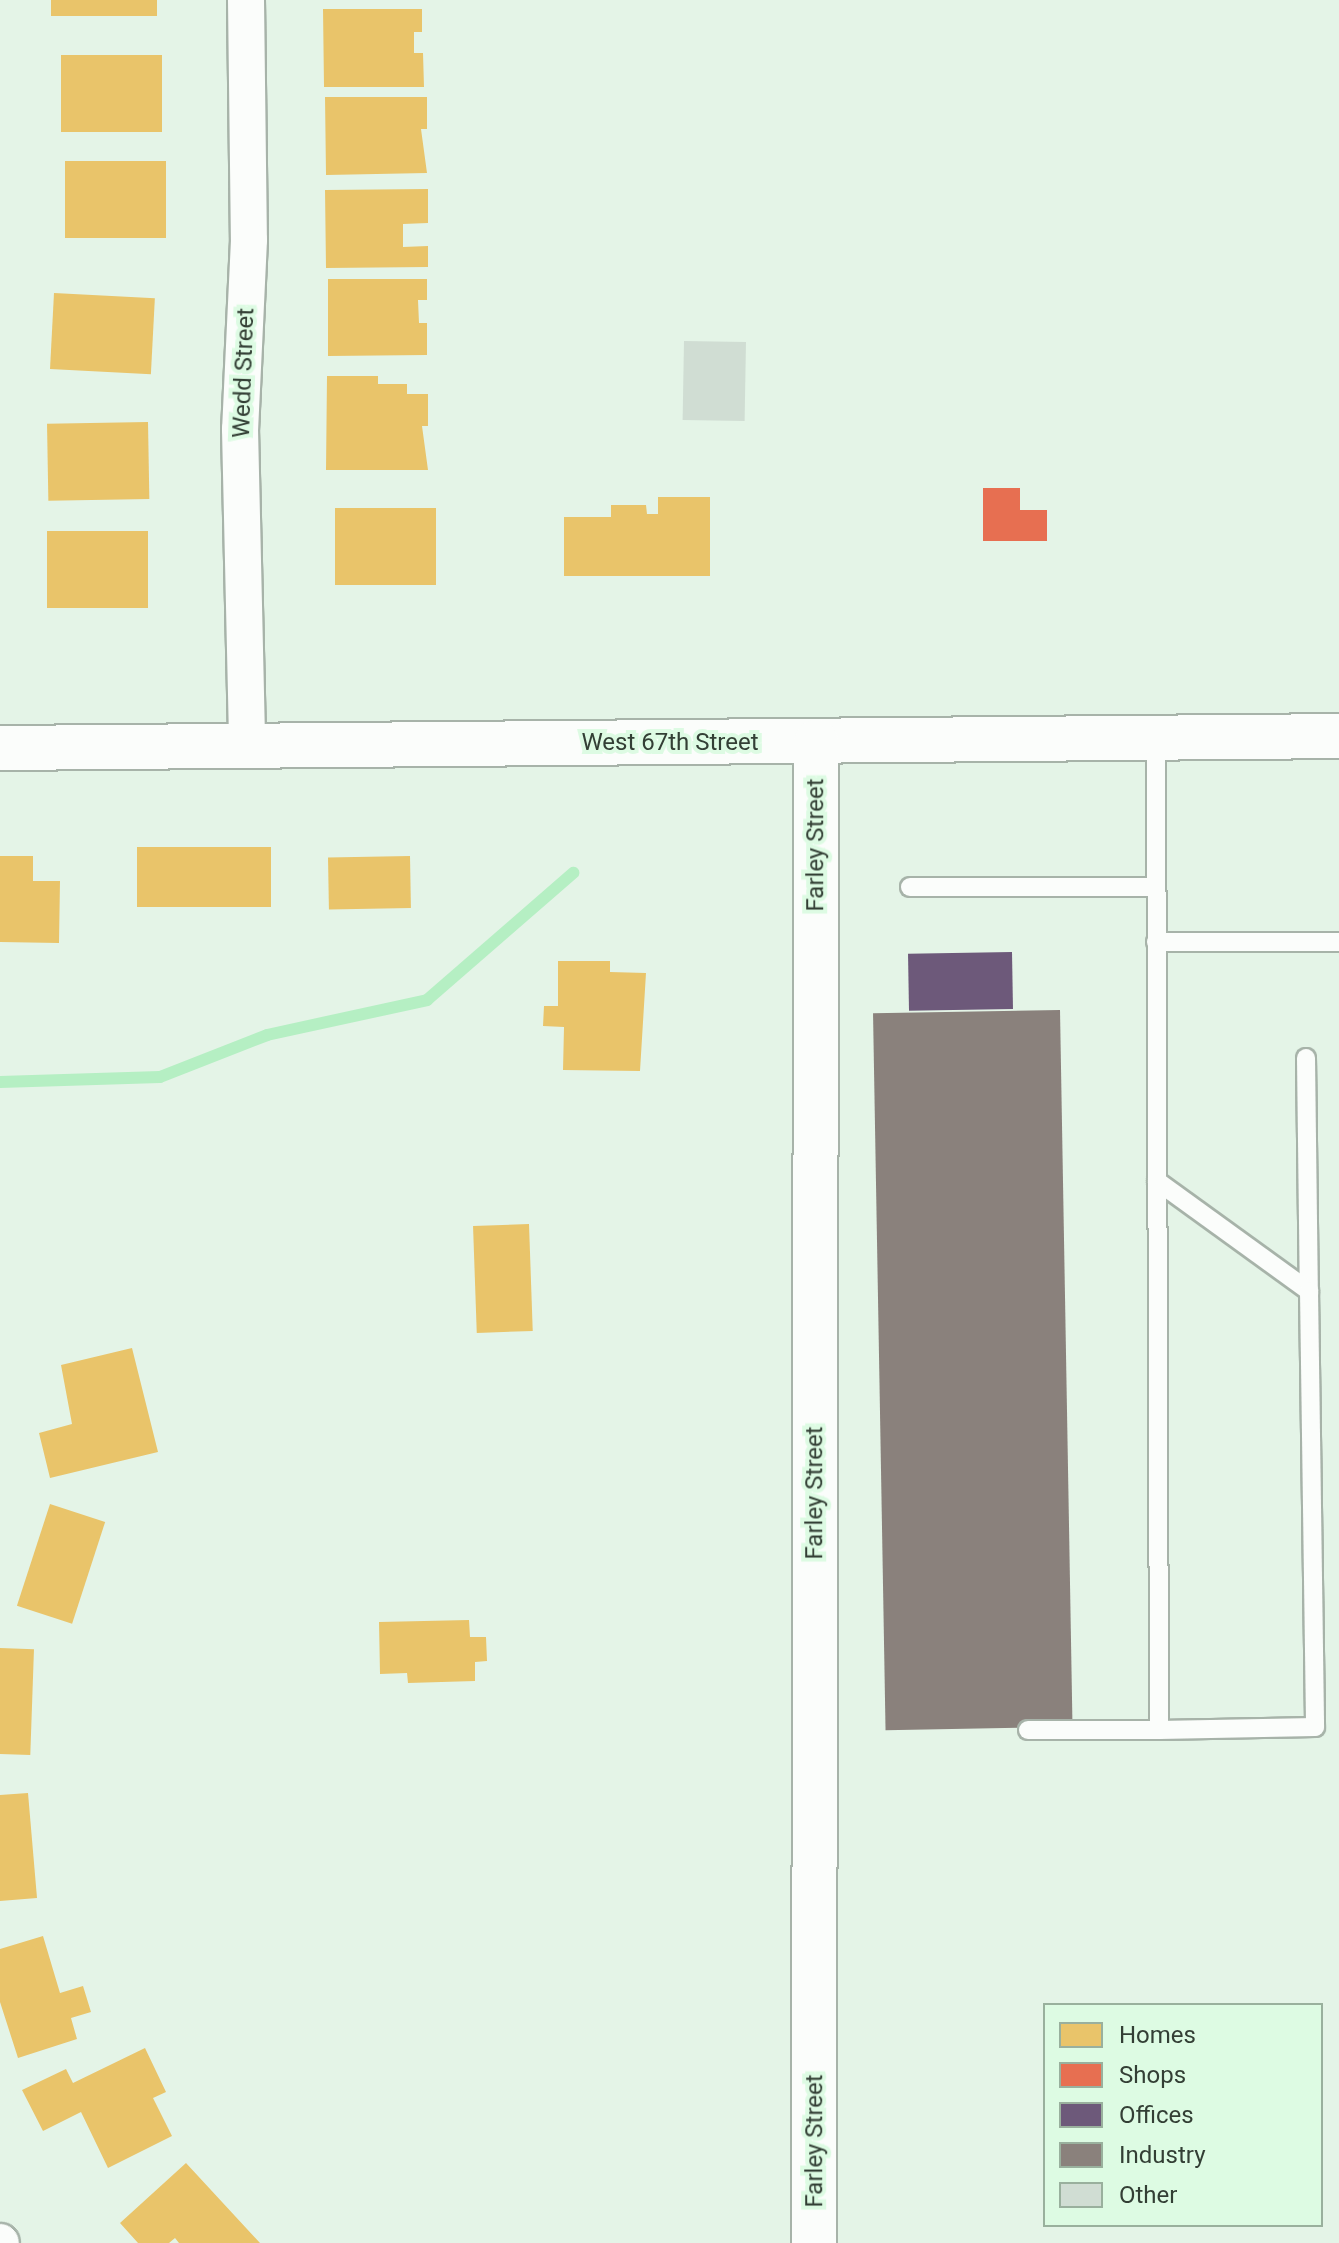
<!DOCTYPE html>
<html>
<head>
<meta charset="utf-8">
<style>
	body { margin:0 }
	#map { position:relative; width:1339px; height:2243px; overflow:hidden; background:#e4f4e7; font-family:Roboto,sans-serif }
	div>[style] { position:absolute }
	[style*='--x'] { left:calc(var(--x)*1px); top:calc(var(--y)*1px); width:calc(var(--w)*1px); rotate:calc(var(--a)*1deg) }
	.homes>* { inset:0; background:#e9c46a; transform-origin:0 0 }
	.shops>* { inset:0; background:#e76f51 }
	.offices>* { inset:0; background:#6d597a; transform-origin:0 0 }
	.industry>* { inset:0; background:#8a817c; transform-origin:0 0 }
	.stream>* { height:12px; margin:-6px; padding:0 6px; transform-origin:6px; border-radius:6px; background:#b5efc3 }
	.building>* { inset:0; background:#d0ddd3; transform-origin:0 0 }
	.roads { filter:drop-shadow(2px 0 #a7b3a9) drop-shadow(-2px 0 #a7b3a9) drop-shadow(0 2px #a7b3a9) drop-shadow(0 -2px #a7b3a9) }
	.lane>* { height:18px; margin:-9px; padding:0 9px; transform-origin:9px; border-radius:9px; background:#fbfdfb }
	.street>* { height:36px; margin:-18px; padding:0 18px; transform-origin:18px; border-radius:18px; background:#fbfdfb }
	.secondary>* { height:44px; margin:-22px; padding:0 22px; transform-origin:22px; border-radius:22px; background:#fbfdfb }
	span { translate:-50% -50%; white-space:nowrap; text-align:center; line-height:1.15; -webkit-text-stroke:8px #ddfbe3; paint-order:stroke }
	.street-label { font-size:24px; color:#333f35 }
	.legend { position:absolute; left:1043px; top:2003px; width:280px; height:224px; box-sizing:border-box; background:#ddfbe3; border:2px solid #99b09d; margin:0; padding:10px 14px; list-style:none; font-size:24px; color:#333f35 }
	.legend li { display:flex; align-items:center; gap:16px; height:40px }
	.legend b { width:40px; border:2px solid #99b09d }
</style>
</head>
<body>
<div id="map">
	<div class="homes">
		<i style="left:51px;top:0;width:106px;height:16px"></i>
		<i style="clip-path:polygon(323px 9px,422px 9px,422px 32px,414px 32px,414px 53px,423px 53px,424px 87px,324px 87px)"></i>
		<i style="left:61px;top:55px;width:101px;height:77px"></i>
		<i style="clip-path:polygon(325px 97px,427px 97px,427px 129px,421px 129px,427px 173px,326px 175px)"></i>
		<i style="left:65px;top:161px;width:101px;height:77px"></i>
		<i style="clip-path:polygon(428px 189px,428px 223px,403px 224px,403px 247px,428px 246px,428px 267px,326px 268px,325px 190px)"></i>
		<i style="clip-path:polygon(328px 279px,427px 279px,427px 300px,418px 300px,419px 323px,427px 323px,427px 355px,328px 356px)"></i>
		<i style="left:54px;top:293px;width:101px;height:76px;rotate:3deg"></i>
		<i style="clip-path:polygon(327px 376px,378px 376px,378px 384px,407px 384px,407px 394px,428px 394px,428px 426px,422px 426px,428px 470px,326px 470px)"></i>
		<i style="left:148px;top:422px;width:77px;height:101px;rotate:89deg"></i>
		<i style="clip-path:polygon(658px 497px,710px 497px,710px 576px,564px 576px,564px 517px,611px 517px,611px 505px,646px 505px,647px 514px,658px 514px)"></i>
		<i style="left:335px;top:508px;width:101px;height:77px"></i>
		<i style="left:47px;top:531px;width:101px;height:77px"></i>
		<i style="left:271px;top:847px;width:60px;height:134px;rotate:90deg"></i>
		<i style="clip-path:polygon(0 856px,33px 856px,33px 881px,60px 881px,59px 943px,0 942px)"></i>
		<i style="left:410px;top:856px;width:52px;height:82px;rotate:89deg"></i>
		<i style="clip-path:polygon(558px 961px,610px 961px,610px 972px,646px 973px,640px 1071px,563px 1070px,564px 1027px,543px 1026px,544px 1006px,558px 1006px)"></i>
		<i style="left:529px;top:1224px;width:107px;height:56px;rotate:88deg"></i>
		<i style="clip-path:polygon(132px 1348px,158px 1452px,50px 1478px,39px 1433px,72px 1424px,61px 1365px)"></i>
		<i style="left:50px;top:1504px;width:58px;height:107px;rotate:18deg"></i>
		<i style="clip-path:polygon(469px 1620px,470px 1637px,486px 1637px,487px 1661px,475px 1662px,475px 1681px,408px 1683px,407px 1673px,380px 1674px,379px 1622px)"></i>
		<i style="left:0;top:1648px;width:34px;height:106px;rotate:2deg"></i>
		<i style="clip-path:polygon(28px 1793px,37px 1898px,0 1901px,0 1795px)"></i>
		<i style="clip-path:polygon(43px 1936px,60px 1993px,83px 1986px,91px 2012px,71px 2018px,77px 2039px,18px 2058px,0 2002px,0 1949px)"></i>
		<i style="clip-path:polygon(145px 2048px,166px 2092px,153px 2098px,172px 2136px,108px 2168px,81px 2112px,43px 2131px,22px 2090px,66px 2069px,73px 2083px)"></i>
		<i style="clip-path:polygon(186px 2163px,260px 2243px,179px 2243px,175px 2238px,169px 2243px,138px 2243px,120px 2223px)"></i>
	</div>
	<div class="shops">
		<i style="clip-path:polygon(983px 488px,1020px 488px,1020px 510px,1047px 510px,1047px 541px,983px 541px)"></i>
	</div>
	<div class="offices">
		<i style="left:1012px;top:952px;width:57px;height:104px;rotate:89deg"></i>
	</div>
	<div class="industry">
		<i style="left:1060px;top:1010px;width:717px;height:187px;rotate:89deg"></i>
	</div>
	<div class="stream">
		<i style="--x:0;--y:1082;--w:160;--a:-1.8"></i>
		<i style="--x:160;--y:1077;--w:115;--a:-21.4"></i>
		<i style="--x:267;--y:1035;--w:164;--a:-12.3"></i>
		<i style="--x:427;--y:1000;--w:194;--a:-41"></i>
	</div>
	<div class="building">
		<i style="left:684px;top:341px;width:62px;height:79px;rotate:1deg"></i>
	</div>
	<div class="roads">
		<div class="lane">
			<i style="--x:910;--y:887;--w:246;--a:0"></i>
			<i style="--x:1156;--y:942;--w:183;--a:0"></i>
			<i style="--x:1306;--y:1058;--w:233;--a:89.3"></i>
			<i style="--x:1157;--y:1181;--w:188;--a:35.9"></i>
			<i style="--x:1309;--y:1291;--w:436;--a:89.2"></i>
			<i style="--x:1315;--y:1727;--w:156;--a:178.9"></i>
			<i style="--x:1028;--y:1730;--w:131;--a:0"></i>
			<i style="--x:1159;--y:1730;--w:993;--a:-90.17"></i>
		</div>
		<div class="street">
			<i style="--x:246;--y:0;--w:240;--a:89.3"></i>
			<i style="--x:249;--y:240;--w:189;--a:92.7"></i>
			<i style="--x:240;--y:429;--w:317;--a:88.7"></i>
			<i style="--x:0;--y:2242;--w:1;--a:45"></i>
		</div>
		<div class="secondary">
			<i style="--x:0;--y:748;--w:1339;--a:-0.51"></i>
			<i style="--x:814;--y:2243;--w:1501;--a:-89.92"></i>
		</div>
	</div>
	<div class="street-label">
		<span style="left:244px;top:373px;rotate:-88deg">Wedd Street</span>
		<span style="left:670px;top:743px">West 67th Street</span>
		<span style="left:816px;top:845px;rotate:-90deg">Farley Street</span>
		<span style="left:815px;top:1493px;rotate:-90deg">Farley Street</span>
		<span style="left:815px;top:2141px;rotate:-90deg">Farley Street</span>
	</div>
	<ul class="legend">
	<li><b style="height:22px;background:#e9c46a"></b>Homes</li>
	<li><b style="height:22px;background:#e76f51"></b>Shops</li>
	<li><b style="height:22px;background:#6d597a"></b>Offices</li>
	<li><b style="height:22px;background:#8a817c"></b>Industry</li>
	<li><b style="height:22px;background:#d0ddd3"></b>Other</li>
	</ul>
</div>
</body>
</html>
